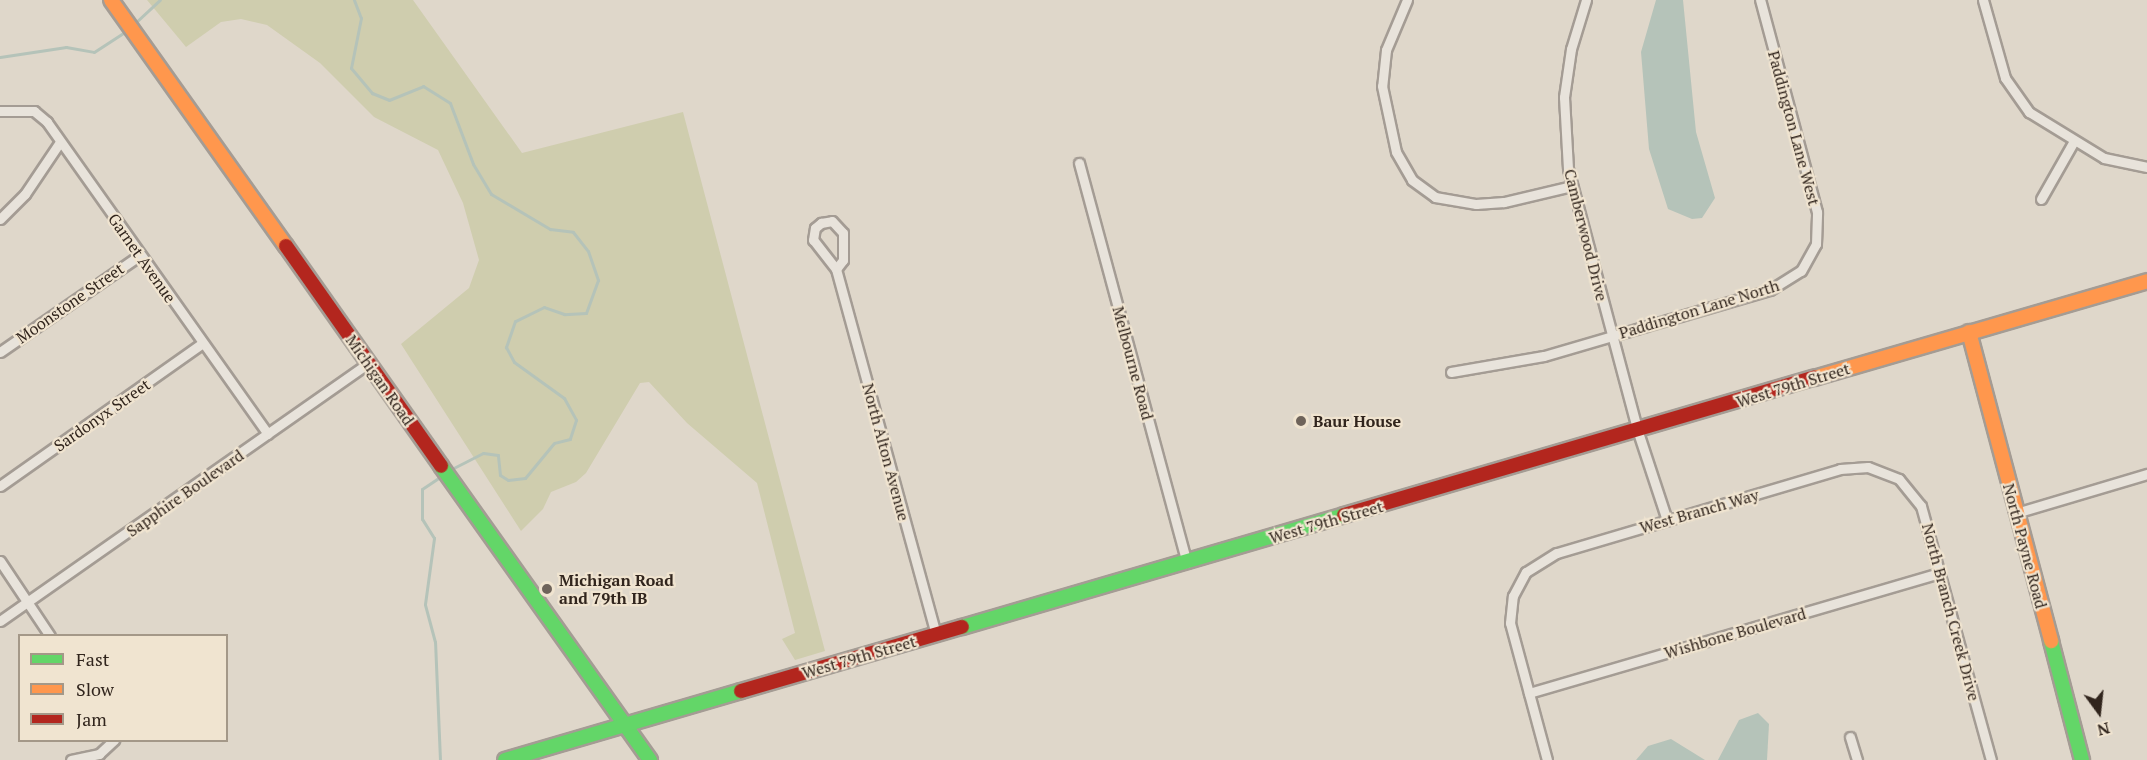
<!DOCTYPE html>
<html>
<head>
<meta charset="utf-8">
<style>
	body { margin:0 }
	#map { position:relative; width:2147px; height:760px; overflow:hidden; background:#dfd7ca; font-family:"PT Serif",serif }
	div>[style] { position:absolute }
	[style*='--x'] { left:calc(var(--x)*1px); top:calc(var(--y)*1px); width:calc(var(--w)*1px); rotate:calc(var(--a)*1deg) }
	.green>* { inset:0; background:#cfcdae }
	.water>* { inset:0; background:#b5c3b9 }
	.stream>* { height:3px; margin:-1.5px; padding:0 1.5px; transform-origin:1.5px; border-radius:1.5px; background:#b5c3b9 }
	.roads { filter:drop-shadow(2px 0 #a49c94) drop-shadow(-2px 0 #a49c94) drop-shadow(0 2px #a49c94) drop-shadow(0 -2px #a49c94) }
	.street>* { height:9px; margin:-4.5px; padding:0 4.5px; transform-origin:4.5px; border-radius:4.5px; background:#e8e3db }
	.fast>* { height:14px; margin:-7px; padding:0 7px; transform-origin:7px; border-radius:7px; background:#63d668 }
	.slow>* { height:14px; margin:-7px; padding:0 7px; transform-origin:7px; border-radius:7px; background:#ff974d }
	.jam>* { height:14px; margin:-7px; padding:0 7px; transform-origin:7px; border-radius:7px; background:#b3261e }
	.dots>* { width:16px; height:16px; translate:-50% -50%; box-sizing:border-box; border:3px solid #f0e4d0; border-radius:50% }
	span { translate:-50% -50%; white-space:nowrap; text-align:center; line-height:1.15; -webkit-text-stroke:4.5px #f0e4d0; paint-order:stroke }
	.street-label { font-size:16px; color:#31251d }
	.poi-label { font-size:16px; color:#31251d; font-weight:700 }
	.left { translate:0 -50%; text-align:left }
	.legend { position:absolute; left:18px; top:634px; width:210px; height:108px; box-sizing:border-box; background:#f0e4d0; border:2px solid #a49888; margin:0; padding:8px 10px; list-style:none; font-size:18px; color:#31251d }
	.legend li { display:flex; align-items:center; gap:12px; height:30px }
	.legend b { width:30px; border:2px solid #a49888 }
	.north { position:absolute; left:2069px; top:682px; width:60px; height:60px; -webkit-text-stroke:4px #f0e4d0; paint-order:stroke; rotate:165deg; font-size:16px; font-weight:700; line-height:24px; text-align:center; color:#31251d }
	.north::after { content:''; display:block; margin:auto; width:21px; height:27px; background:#31251d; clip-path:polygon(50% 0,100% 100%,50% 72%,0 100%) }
</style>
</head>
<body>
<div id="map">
	<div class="green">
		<i style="clip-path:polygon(147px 0,413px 0,522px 153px,683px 112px,825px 651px,795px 660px,782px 639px,795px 633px,757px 483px,687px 423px,649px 382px,640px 383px,586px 473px,576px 482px,551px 492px,543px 509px,521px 531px,401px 344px,469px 288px,479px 260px,463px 203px,438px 150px,374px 117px,320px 63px,267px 25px,241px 19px,221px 22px,186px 47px)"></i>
	</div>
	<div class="water">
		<i style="clip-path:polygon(1656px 0,1683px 0,1696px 132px,1715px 198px,1702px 218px,1692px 219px,1668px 209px,1649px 149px,1641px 52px)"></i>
		<i style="clip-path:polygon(1758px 713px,1769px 724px,1767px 760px,1718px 760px,1739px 720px)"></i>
		<i style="clip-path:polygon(1671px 739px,1705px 760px,1636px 760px,1648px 746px)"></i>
	</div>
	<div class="stream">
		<i style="--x:354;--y:0;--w:19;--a:69"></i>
		<i style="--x:361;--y:18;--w:51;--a:101.3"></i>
		<i style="--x:351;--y:68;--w:33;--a:50"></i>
		<i style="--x:372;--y:93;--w:18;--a:22"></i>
		<i style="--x:389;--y:100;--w:37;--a:-22"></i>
		<i style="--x:423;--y:86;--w:32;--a:32"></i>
		<i style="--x:450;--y:103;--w:65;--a:69.3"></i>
		<i style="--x:473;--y:164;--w:35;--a:59"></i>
		<i style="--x:491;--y:194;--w:69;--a:30.7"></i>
		<i style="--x:550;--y:229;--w:23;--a:7"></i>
		<i style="--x:573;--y:232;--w:24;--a:52"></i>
		<i style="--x:588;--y:251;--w:31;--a:71"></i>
		<i style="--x:598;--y:280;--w:35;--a:110"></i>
		<i style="--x:586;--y:313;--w:22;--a:177"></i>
		<i style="--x:564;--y:314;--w:21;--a:-161"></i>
		<i style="--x:544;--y:307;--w:32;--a:154"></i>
		<i style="--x:515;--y:321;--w:28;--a:109"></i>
		<i style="--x:506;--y:347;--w:17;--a:62"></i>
		<i style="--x:514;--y:362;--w:62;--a:35.8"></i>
		<i style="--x:564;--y:398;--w:25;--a:61"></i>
		<i style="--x:576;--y:420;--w:20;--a:108"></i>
		<i style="--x:570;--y:439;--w:16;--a:166"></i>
		<i style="--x:554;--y:443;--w:45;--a:129.6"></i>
		<i style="--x:525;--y:478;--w:17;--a:173"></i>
		<i style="--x:508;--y:480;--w:9;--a:-148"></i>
		<i style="--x:500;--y:475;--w:20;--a:-96"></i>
		<i style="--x:498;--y:455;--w:15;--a:-172"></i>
		<i style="--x:483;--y:453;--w:38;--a:153"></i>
		<i style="--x:135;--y:23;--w:34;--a:-43"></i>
		<i style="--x:0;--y:57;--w:67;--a:-8.6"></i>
		<i style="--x:66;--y:47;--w:28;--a:10"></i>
		<i style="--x:94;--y:52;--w:38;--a:-33"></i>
		<i style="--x:440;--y:760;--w:118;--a:-92.4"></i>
		<i style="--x:435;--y:642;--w:39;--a:-105"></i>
		<i style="--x:425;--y:604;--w:67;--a:-82.2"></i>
		<i style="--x:434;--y:538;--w:22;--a:-122"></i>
		<i style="--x:422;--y:519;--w:30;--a:-90"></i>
		<i style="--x:422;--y:489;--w:23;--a:-34"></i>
	</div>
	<div class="roads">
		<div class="street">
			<i style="--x:1407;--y:0;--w:54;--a:112.8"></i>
			<i style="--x:1386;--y:50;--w:36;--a:96"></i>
			<i style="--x:1382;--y:86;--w:67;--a:78"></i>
			<i style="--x:1396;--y:152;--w:32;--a:60"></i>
			<i style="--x:1412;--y:180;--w:29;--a:36"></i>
			<i style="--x:1435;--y:197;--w:42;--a:9.7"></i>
			<i style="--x:1476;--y:204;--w:28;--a:-4"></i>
			<i style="--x:1504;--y:202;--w:70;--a:-13.2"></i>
			<i style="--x:1586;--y:0;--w:51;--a:107"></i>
			<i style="--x:1571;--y:49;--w:49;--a:98.3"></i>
			<i style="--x:1564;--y:97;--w:72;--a:86.8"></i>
			<i style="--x:1568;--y:169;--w:272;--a:75.1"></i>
			<i style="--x:1638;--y:432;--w:93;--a:71.8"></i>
			<i style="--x:1983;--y:0;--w:81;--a:74.2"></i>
			<i style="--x:2005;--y:78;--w:42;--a:54.8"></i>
			<i style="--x:2029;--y:112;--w:88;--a:31.5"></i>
			<i style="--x:2104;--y:158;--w:44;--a:11.8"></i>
			<i style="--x:0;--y:111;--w:34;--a:0"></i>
			<i style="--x:34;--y:111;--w:17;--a:40"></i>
			<i style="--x:47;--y:122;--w:382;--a:54.7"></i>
			<i style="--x:1079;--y:163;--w:414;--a:74.9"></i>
			<i style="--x:2041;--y:199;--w:67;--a:-60.4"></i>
			<i style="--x:0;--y:219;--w:35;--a:-45"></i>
			<i style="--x:25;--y:194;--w:63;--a:-56.1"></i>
			<i style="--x:836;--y:269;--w:37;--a:-128"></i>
			<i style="--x:813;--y:240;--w:12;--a:-81"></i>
			<i style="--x:815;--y:228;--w:8;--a:-40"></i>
			<i style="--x:821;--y:223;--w:11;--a:-10"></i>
			<i style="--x:832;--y:221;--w:16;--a:47"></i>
			<i style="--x:843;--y:233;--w:27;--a:90"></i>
			<i style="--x:843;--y:260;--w:11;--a:128"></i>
			<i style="--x:836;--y:269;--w:379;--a:74.7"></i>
			<i style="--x:0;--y:352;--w:170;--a:-34.7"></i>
			<i style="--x:1451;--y:372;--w:94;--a:-9.8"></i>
			<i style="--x:1544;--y:356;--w:235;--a:-16.3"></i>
			<i style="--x:1770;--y:290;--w:36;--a:-32"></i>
			<i style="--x:1801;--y:271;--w:31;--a:-61"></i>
			<i style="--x:1816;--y:244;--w:32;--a:-88"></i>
			<i style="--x:1817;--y:212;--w:220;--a:-105"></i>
			<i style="--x:0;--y:486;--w:248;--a:-35.2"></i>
			<i style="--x:2016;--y:513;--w:137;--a:-16.6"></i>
			<i style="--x:0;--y:561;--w:90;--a:56.3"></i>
			<i style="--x:0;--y:621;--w:450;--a:-35"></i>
			<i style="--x:1529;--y:693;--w:428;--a:-16.3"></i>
			<i style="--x:1850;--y:737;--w:24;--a:73"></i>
			<i style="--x:71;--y:760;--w:29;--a:-12"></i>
			<i style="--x:99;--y:754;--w:21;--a:-43"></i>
			<i style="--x:1547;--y:760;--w:142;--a:-105.1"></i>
			<i style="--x:1510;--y:623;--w:27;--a:-84"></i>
			<i style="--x:1513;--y:596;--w:27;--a:-62"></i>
			<i style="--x:1526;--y:572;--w:36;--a:-32"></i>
			<i style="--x:1557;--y:553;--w:295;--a:-16.5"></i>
			<i style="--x:1840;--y:469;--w:28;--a:-4"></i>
			<i style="--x:1868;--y:467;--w:33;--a:21"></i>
			<i style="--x:1899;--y:479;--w:35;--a:51"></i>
			<i style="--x:1921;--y:506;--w:263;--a:74.6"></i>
		</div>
		<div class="fast">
			<i style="--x:441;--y:466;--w:361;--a:54.6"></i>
			<i style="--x:962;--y:627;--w:398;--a:-16.3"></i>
			<i style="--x:2051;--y:641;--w:123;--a:75.4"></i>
			<i style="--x:505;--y:760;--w:246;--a:-16.3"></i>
		</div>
		<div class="slow">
			<i style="--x:111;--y:0;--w:302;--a:54.6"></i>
			<i style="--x:1969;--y:332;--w:320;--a:75.1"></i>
			<i style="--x:1814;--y:378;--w:347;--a:-16.2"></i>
		</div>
		<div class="jam">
			<i style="--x:286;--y:246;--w:269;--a:54.8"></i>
			<i style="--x:1344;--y:515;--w:490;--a:-16.3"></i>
			<i style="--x:741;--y:691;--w:230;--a:-16.2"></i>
		</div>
	</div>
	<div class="dots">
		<i style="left:1301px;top:421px;background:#6e635a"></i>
		<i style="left:547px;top:589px;background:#6e635a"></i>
	</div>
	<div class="street-label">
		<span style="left:1794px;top:128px;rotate:75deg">Paddington Lane West</span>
		<span style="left:1586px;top:235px;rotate:76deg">Camberwood Drive</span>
		<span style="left:142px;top:258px;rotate:55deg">Garnet Avenue</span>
		<span style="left:70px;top:303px;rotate:-35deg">Moonstone Street</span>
		<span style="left:1699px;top:309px;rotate:-17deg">Paddington Lane North</span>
		<span style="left:1133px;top:363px;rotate:75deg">Melbourne Road</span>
		<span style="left:380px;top:380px;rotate:55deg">Michigan Road</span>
		<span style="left:1793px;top:385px;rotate:-17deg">West 79th Street</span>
		<span style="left:102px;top:415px;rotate:-35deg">Sardonyx Street</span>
		<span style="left:886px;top:452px;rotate:75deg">North Alton Avenue</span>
		<span style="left:185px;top:493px;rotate:-35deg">Sapphire Boulevard</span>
		<span style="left:1699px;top:511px;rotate:-16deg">West Branch Way</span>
		<span style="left:1326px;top:522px;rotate:-16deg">West 79th Street</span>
		<span style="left:2025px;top:546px;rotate:75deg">North Payne Road</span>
		<span style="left:1951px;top:612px;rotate:75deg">North Branch Creek Drive</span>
		<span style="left:1735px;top:633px;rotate:-16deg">Wishbone Boulevard</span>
		<span style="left:859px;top:657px;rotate:-16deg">West 79th Street</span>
	</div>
	<div class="poi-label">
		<span class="left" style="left:1313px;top:421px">Baur House</span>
		<span class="left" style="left:559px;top:589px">Michigan Road<br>and 79th IB</span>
	</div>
	<ul class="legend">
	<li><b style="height:8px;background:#63d668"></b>Fast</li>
	<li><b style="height:8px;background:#ff974d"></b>Slow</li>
	<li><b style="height:8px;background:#b3261e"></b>Jam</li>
	</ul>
	<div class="north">N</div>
</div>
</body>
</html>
